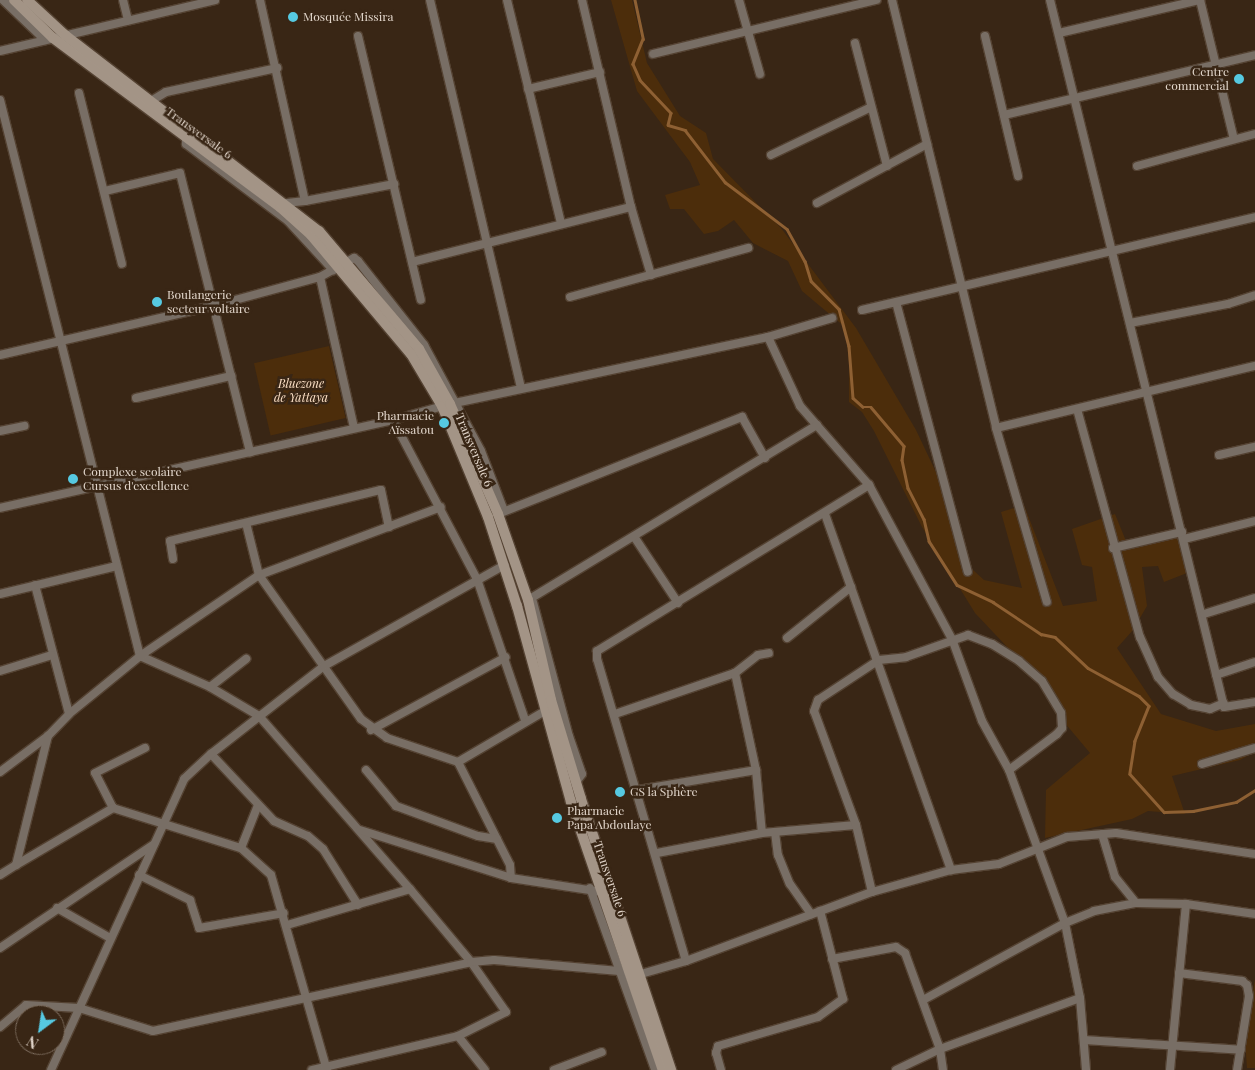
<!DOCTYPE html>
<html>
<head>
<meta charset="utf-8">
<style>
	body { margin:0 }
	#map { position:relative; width:1255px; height:1070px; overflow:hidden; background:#392615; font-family:"Playfair Display",serif }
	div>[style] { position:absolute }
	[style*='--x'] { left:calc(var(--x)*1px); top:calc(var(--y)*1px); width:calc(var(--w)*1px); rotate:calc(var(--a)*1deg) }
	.green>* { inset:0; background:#4c2d0b; transform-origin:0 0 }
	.stream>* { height:2.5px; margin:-1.25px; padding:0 1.25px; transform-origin:1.25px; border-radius:1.25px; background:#8e6033 }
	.roads { filter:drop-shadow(1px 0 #544232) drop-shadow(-1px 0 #544232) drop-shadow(0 1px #544232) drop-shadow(0 -1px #544232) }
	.street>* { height:8px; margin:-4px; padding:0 4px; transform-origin:4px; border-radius:4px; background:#786e65 }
	.secondary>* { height:10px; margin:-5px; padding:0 5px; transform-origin:5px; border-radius:5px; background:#a39486 }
	.dots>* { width:14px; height:14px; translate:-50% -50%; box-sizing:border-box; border:2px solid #392615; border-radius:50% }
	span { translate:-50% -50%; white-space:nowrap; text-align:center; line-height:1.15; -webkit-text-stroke:5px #392615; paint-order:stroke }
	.poi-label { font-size:12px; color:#e1d5ca }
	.left { translate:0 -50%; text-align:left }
	.right { translate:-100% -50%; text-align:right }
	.street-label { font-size:12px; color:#e1d5ca }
	.park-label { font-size:12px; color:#fbdfc5; font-style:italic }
	.north { position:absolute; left:15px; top:1005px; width:50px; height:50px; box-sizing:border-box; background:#392615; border:1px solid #7c6c5d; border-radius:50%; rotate:211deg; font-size:14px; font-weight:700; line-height:20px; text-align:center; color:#e1d5ca }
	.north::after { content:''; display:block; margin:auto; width:18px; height:22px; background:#56c9e1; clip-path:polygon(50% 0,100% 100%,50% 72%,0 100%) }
</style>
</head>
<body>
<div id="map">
	<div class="green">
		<i style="clip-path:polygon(611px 0,632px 0,647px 63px,680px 116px,706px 133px,713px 159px,781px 228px,856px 328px,916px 430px,943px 487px,956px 535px,972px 569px,984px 580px,1022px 588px,1001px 512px,1024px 505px,1063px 606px,1097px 601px,1092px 567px,1082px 565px,1072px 529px,1115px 514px,1126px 541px,1177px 529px,1187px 573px,1164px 582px,1158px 566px,1142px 567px,1147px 606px,1133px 630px,1117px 648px,1161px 714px,1216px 731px,1255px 724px,1255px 752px,1240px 760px,1172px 776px,1185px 814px,1148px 811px,1132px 819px,1045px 838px,1046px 790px,1090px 753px,1064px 722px,1042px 684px,975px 613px,922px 527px,874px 431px,862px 412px,849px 402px,849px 363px,845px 327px,802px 291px,788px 261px,753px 243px,734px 220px,718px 231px,704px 234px,684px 209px,670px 209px,665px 195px,700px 185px,690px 162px,637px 91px)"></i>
		<i style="left:329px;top:346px;width:74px;height:77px;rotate:77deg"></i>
		<i style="clip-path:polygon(1255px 979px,1255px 1068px,1247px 1068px,1245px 1040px)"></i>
	</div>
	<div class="stream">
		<i style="--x:635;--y:0;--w:40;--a:78"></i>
		<i style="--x:643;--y:39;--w:27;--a:112"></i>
		<i style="--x:633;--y:64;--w:17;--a:66"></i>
		<i style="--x:640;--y:80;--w:45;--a:46.8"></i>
		<i style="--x:671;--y:113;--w:12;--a:104"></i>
		<i style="--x:668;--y:125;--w:18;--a:16"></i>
		<i style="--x:685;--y:130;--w:66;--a:52.4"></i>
		<i style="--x:725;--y:182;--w:78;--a:37.2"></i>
		<i style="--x:787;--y:229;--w:37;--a:61"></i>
		<i style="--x:805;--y:261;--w:21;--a:73"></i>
		<i style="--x:811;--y:281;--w:40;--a:45"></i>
		<i style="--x:839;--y:309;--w:38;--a:75"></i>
		<i style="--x:849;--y:346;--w:52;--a:85.6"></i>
		<i style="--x:853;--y:398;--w:13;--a:42"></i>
		<i style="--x:863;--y:407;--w:8;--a:0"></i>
		<i style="--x:871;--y:407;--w:51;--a:49.8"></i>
		<i style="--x:904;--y:446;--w:14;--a:98"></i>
		<i style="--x:902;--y:460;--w:29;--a:78"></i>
		<i style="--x:908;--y:488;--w:35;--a:63"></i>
		<i style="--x:924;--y:519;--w:23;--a:77"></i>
		<i style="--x:929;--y:541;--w:52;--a:57.5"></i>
		<i style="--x:957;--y:585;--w:40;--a:25"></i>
		<i style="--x:993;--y:602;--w:58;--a:33.7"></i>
		<i style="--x:1041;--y:634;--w:14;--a:12"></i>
		<i style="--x:1055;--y:637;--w:45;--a:43.2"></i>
		<i style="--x:1088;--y:668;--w:58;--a:28.8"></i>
		<i style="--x:1139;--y:696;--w:14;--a:45"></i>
		<i style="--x:1149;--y:706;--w:38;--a:112"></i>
		<i style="--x:1135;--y:741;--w:33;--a:99"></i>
		<i style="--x:1130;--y:774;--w:51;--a:48.2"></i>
		<i style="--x:1164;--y:812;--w:29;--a:-2"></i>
		<i style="--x:1193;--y:811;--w:44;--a:-11.8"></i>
		<i style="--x:1236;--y:802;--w:22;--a:-32"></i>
	</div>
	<div class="roads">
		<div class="street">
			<i style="--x:3;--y:0;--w:58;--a:43.6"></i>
			<i style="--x:123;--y:0;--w:21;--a:76"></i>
			<i style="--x:260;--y:0;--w:206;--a:77.4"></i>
			<i style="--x:305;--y:201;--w:18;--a:174"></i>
			<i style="--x:430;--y:0;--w:399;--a:76.8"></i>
			<i style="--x:507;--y:0;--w:230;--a:76.4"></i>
			<i style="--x:582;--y:0;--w:213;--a:76.7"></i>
			<i style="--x:631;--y:207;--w:71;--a:73.6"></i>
			<i style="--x:739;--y:0;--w:77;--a:74.2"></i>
			<i style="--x:892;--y:0;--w:440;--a:76.3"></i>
			<i style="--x:996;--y:428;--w:181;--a:73.7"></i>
			<i style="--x:1050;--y:0;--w:728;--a:76.17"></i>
			<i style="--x:1224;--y:707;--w:31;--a:-9"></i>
			<i style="--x:1200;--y:0;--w:143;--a:76.3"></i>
			<i style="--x:1059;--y:33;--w:145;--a:-13.2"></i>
			<i style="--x:358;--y:36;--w:271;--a:76.6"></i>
			<i style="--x:985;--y:36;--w:144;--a:76.7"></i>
			<i style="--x:855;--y:43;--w:127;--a:75.4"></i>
			<i style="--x:0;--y:51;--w:221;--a:-13.3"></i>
			<i style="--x:653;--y:54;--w:230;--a:-13.6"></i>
			<i style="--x:528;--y:89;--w:74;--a:-13.3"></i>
			<i style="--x:79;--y:93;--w:176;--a:75.9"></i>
			<i style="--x:0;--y:100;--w:573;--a:75.87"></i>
			<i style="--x:140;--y:656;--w:77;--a:23.9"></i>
			<i style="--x:210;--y:687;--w:57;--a:30.6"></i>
			<i style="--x:259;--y:716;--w:230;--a:48.9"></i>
			<i style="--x:410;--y:889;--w:95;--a:50.1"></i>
			<i style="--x:471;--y:962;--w:61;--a:55"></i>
			<i style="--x:506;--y:1012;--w:54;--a:153.4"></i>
			<i style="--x:458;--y:1036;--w:150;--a:166.9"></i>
			<i style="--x:151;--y:101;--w:17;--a:-31"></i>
			<i style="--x:166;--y:92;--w:114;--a:-12.2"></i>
			<i style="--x:1004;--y:115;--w:258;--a:-13.4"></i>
			<i style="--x:186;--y:139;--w:5;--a:90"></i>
			<i style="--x:186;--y:144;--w:128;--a:37"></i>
			<i style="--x:288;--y:221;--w:67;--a:47.4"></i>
			<i style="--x:771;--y:155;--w:111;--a:-25.6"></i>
			<i style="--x:1137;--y:166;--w:122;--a:-15.2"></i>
			<i style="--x:105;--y:191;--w:77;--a:-13.5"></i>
			<i style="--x:180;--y:173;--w:288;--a:75.9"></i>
			<i style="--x:305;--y:201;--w:91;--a:-10.8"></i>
			<i style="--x:817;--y:203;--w:125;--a:-28.2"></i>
			<i style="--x:348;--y:261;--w:7;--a:-27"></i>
			<i style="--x:354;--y:258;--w:5;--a:37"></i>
			<i style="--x:358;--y:261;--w:107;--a:51.8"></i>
			<i style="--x:424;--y:345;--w:120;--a:61.7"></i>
			<i style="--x:481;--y:451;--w:64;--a:69"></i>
			<i style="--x:412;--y:262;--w:226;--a:-14.1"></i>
			<i style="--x:320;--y:277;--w:155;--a:77.3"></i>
			<i style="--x:570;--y:297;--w:185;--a:-15.4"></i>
			<i style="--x:896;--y:302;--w:279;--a:75.1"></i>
			<i style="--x:862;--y:310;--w:404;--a:-13.3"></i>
			<i style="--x:1130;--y:323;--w:100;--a:-11"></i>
			<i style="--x:1228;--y:304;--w:28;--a:-18"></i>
			<i style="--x:768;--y:337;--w:76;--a:65.1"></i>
			<i style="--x:800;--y:406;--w:105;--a:48.9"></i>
			<i style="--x:869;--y:485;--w:175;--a:61.7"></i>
			<i style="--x:952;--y:639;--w:87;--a:69.9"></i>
			<i style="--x:982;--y:721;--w:56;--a:61.1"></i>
			<i style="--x:1009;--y:770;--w:163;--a:69.9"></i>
			<i style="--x:1065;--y:923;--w:76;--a:78.7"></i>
			<i style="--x:1080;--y:998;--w:72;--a:85.2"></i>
			<i style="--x:0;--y:355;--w:219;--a:-13"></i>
			<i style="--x:213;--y:306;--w:111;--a:-15.2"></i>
			<i style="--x:320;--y:277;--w:23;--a:-29"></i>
			<i style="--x:136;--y:398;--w:98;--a:-13"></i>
			<i style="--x:1077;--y:409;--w:237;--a:74.6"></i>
			<i style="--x:1140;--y:637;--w:44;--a:65.8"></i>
			<i style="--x:1158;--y:677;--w:23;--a:49"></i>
			<i style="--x:1173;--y:694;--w:21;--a:31"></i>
			<i style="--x:1191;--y:705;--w:19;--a:12"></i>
			<i style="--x:1210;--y:709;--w:15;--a:-23"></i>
			<i style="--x:393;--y:420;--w:180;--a:62.2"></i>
			<i style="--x:477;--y:579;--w:149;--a:71.2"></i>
			<i style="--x:996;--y:428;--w:266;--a:-13.5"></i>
			<i style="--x:0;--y:431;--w:25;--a:-12"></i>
			<i style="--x:1219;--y:455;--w:37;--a:-13"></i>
			<i style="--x:0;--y:508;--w:403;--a:-12.6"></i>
			<i style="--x:393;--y:420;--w:59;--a:-15.7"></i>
			<i style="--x:450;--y:404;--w:325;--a:-11.9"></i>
			<i style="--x:768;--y:337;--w:67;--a:-16.5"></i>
			<i style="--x:498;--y:514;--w:263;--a:-21.7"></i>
			<i style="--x:742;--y:417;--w:47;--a:60.7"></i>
			<i style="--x:825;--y:514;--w:378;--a:70.5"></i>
			<i style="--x:246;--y:523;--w:54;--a:76"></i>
			<i style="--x:259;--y:575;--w:176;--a:54.7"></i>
			<i style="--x:361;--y:719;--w:32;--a:36"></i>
			<i style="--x:387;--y:738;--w:75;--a:18.7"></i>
			<i style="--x:458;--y:762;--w:115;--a:63.2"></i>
			<i style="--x:510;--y:865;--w:13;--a:86"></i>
			<i style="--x:635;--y:538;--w:78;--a:56.5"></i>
			<i style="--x:1184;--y:539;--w:73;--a:-14.2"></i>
			<i style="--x:1113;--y:548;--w:71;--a:-13.1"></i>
			<i style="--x:173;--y:559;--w:18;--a:-99"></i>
			<i style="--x:170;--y:541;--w:217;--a:-13.6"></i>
			<i style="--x:381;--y:490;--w:38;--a:78"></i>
			<i style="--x:35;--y:585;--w:133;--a:75.2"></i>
			<i style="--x:0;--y:594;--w:120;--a:-13.5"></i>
			<i style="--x:528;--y:600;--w:338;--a:-31.2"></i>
			<i style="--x:533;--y:602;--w:139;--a:75"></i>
			<i style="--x:569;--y:736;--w:40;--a:71.1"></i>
			<i style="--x:582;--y:774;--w:10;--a:127"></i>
			<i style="--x:1204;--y:614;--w:53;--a:-17.4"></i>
			<i style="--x:787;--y:638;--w:82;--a:-38.6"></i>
			<i style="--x:0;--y:671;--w:54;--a:-17.1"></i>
			<i style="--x:735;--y:673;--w:29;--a:-38"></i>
			<i style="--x:758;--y:655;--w:11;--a:-10"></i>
			<i style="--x:1216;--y:675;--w:41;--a:-18.4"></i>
			<i style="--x:210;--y:687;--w:46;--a:-37.9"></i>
			<i style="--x:615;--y:714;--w:127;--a:-18.9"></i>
			<i style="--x:735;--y:673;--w:99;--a:77.8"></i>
			<i style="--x:756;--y:770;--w:63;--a:84.6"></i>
			<i style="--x:371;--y:730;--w:153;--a:-28.4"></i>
			<i style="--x:211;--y:754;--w:92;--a:46.8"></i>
			<i style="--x:274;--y:821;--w:37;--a:24"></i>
			<i style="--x:308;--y:836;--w:20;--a:41"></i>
			<i style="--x:323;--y:849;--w:66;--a:58"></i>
			<i style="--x:458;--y:762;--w:101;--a:-30.4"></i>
			<i style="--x:1202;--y:764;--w:55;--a:-16.8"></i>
			<i style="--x:366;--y:770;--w:47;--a:50.2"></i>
			<i style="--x:396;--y:806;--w:87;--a:20.1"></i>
			<i style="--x:478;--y:836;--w:19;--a:9"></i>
			<i style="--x:0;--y:772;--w:60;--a:-36.9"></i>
			<i style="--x:48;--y:736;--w:30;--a:-46"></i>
			<i style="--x:69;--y:714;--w:92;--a:-39.2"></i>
			<i style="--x:140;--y:656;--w:144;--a:-34.2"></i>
			<i style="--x:259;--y:575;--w:194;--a:-20.5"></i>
			<i style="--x:638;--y:790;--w:120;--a:-9.6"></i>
			<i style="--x:113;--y:808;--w:39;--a:-117"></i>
			<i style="--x:95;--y:773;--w:56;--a:-26.6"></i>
			<i style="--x:360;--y:830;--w:158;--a:17.6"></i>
			<i style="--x:511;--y:878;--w:91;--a:8.8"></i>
			<i style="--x:775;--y:832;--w:23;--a:83"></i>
			<i style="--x:778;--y:855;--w:31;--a:68"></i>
			<i style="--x:790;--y:884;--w:37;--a:55"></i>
			<i style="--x:1102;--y:834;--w:45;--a:73.2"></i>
			<i style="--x:1115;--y:877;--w:33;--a:51"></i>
			<i style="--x:241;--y:848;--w:46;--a:-68.4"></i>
			<i style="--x:657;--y:853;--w:107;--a:-10.8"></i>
			<i style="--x:762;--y:833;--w:94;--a:-4.9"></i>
			<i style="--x:16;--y:865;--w:113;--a:-30.4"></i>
			<i style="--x:113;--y:808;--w:134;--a:17.4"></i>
			<i style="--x:241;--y:848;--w:40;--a:42"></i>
			<i style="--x:271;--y:875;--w:203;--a:74"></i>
			<i style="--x:0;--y:875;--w:19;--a:-32"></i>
			<i style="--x:16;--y:865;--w:133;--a:-76.1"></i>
			<i style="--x:139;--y:875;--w:57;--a:26.1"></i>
			<i style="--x:190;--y:900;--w:29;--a:72"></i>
			<i style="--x:199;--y:928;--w:86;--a:-10"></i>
			<i style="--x:590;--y:888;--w:193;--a:70.3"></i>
			<i style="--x:872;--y:892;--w:69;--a:-103.4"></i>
			<i style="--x:856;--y:825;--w:121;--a:-110.2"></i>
			<i style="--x:814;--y:711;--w:12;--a:-70"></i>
			<i style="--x:818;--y:700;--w:73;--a:-33.3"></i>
			<i style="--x:879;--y:660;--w:27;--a:-6"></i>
			<i style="--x:906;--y:657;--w:66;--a:-19.5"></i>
			<i style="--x:968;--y:635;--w:26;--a:21"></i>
			<i style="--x:992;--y:644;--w:32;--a:32"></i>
			<i style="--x:1019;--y:661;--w:30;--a:41"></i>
			<i style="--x:1042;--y:681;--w:37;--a:59"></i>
			<i style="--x:1061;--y:713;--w:15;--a:86"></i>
			<i style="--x:1062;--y:728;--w:8;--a:130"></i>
			<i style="--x:1057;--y:734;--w:60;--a:143.1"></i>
			<i style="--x:57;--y:908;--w:61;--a:29.5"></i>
			<i style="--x:287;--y:925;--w:128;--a:-16.3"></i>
			<i style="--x:0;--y:948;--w:186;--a:-34"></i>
			<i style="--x:832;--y:959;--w:65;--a:-10.6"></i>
			<i style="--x:896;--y:947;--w:11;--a:34"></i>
			<i style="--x:905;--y:953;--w:102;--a:70"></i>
			<i style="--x:940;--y:1049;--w:21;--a:82"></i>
			<i style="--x:686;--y:961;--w:315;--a:-106.4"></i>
			<i style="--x:597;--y:659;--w:8;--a:-90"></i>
			<i style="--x:597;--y:651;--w:319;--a:-31.4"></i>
			<i style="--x:1179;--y:973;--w:64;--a:7.2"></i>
			<i style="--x:1242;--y:981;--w:6;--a:39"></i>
			<i style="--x:1247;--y:985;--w:11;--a:80"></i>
			<i style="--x:1249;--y:996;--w:75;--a:99.2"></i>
			<i style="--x:641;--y:974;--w:47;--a:-16.1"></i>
			<i style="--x:686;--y:961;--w:198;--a:-20.4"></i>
			<i style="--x:872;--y:892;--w:82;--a:-15.6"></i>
			<i style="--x:951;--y:870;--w:48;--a:-7.1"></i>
			<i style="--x:999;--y:864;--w:73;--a:-21.7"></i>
			<i style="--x:1067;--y:837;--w:49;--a:-4.7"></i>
			<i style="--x:1116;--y:833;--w:141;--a:8.6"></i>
			<i style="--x:923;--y:1000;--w:162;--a:-28.5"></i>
			<i style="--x:1065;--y:923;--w:31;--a:-22"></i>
			<i style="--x:1094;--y:911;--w:43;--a:-10.8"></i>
			<i style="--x:1136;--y:903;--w:50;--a:1.1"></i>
			<i style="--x:1186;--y:904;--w:70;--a:8.2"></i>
			<i style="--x:0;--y:1027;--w:34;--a:-40"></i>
			<i style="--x:26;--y:1005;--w:53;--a:3.2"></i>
			<i style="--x:79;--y:1008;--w:77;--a:17.3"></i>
			<i style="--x:153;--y:1031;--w:325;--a:-12.2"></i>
			<i style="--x:471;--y:962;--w:23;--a:-5"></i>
			<i style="--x:494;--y:960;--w:137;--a:5"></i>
			<i style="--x:458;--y:1036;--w:43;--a:51.5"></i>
			<i style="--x:1084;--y:1040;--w:157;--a:3.6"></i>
			<i style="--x:51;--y:1070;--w:320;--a:-65.4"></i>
			<i style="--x:184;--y:779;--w:37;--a:-43"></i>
			<i style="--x:211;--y:754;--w:143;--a:-37.9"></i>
			<i style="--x:324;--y:666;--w:207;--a:-29.2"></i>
			<i style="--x:554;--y:1070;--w:51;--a:-20.6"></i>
			<i style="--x:721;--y:1070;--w:18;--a:-106"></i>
			<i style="--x:716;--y:1053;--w:7;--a:-74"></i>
			<i style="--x:718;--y:1046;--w:104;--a:-16.2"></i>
			<i style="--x:818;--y:1017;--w:31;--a:-36"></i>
			<i style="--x:843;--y:999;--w:91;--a:-104.6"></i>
			<i style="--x:896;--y:1070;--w:49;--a:-25.5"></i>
			<i style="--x:940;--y:1049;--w:149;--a:-20"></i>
			<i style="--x:1170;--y:1070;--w:167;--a:-84.5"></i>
		</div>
		<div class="secondary">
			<i style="--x:14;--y:0;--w:54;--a:44.3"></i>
			<i style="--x:53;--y:38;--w:283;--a:36.7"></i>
			<i style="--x:280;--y:207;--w:42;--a:42.1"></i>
			<i style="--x:311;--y:235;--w:155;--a:50"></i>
			<i style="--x:411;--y:354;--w:61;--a:59.2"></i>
			<i style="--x:442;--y:406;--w:120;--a:67.5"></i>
			<i style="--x:488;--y:517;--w:94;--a:72"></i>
			<i style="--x:517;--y:606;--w:203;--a:74.6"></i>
			<i style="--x:571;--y:802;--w:283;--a:71.1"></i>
			<i style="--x:27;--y:0;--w:52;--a:42.6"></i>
			<i style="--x:65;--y:35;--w:321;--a:37.7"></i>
			<i style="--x:319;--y:231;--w:155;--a:49.7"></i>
			<i style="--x:419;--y:349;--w:63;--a:60.6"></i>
			<i style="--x:450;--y:404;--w:120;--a:66.4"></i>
			<i style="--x:498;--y:514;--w:91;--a:70.8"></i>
			<i style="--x:528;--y:600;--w:103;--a:77"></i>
			<i style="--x:551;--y:700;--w:103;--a:73.1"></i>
			<i style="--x:581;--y:799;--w:286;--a:71.6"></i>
		</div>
	</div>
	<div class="dots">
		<i style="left:293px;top:17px;background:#56c9e1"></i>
		<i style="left:1239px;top:79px;background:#56c9e1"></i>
		<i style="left:157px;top:302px;background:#56c9e1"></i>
		<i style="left:444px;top:423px;background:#56c9e1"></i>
		<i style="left:73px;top:479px;background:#56c9e1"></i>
		<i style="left:620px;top:792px;background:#56c9e1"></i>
		<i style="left:557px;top:818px;background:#56c9e1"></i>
	</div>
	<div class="poi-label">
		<span class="left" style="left:303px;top:17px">Mosquée Missira</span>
		<span class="right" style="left:1229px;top:79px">Centre<br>commercial</span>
		<span class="left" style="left:167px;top:302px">Boulangerie<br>secteur voltaire</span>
		<span class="right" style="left:434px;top:423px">Pharmacie<br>Aïssatou</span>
		<span class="left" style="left:83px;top:479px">Complexe scolaire<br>Cursus d'excellence</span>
		<span class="left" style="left:630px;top:792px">GS la Sphère</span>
		<span class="left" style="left:567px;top:818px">Pharmacie<br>Papa Abdoulaye</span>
	</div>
	<div class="street-label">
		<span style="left:199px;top:133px;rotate:36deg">Transversale 6</span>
		<span style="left:474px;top:450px;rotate:67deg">Transversale 6</span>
		<span style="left:610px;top:879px;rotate:71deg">Transversale 6</span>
	</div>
	<div class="park-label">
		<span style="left:301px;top:391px">Bluezone<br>de Yattaya</span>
	</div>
	<div class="north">N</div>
</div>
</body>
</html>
